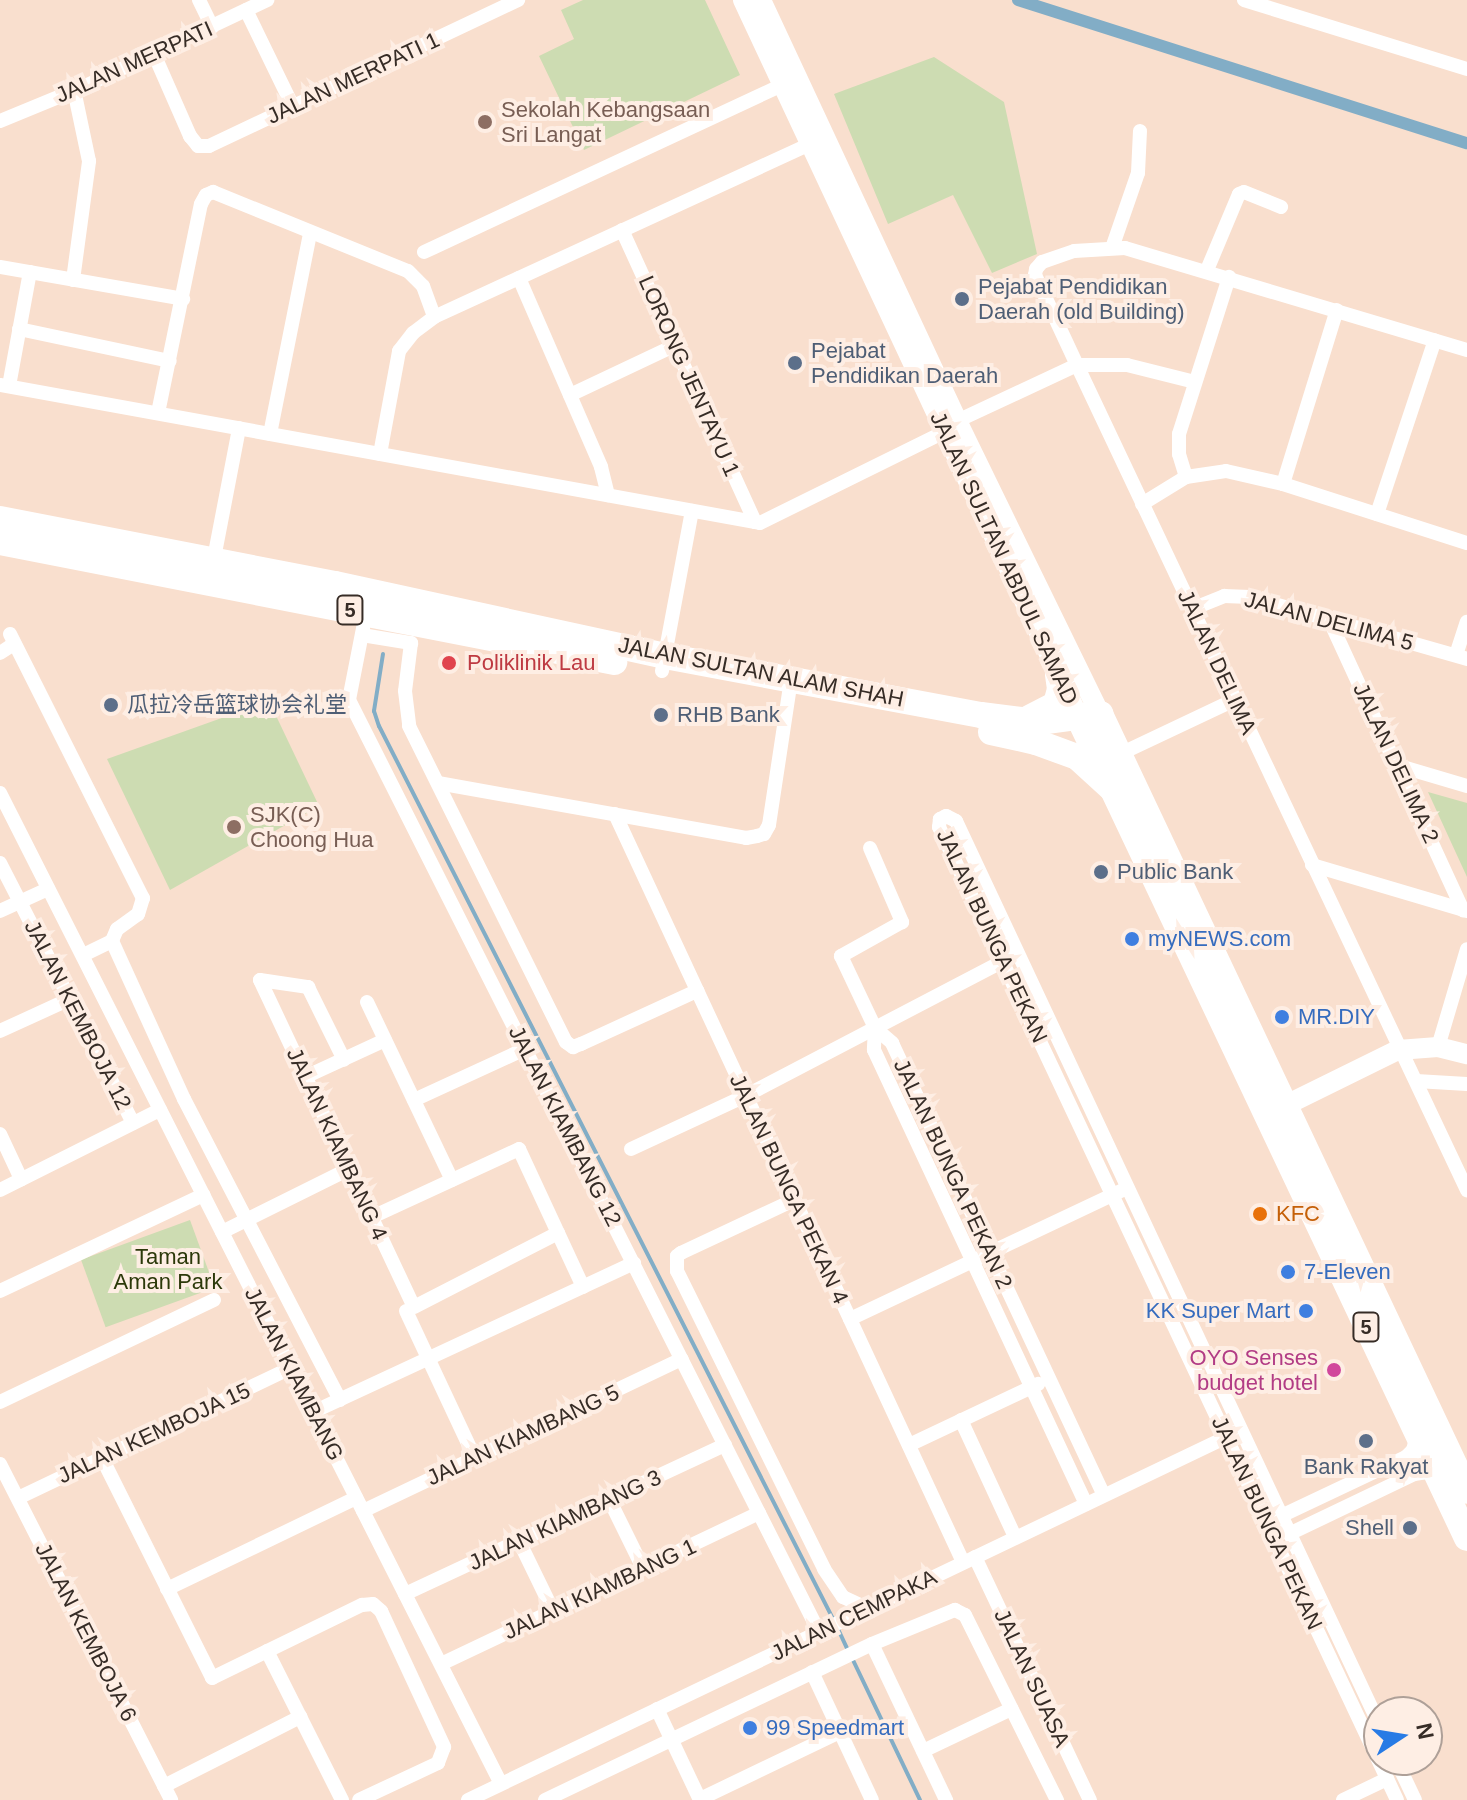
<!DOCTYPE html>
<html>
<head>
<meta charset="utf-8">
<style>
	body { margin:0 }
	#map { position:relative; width:1467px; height:1800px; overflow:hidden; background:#f9dfce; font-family:Arial,"Noto Sans SC",sans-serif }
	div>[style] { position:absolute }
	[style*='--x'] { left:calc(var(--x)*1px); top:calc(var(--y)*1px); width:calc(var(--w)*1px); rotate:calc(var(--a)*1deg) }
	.green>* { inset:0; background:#cddcb2; transform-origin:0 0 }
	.stream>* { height:4px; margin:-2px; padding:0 2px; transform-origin:2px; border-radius:2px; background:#82adc6 }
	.canal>* { height:12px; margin:-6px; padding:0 6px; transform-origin:6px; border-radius:6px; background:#82adc6 }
	.street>* { height:14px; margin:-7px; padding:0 7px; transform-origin:7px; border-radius:7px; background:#fff }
	.secondary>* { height:20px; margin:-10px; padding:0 10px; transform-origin:10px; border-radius:10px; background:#fff }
	.highway>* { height:26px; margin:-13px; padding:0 13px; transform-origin:13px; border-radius:13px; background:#fff }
	.dots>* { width:22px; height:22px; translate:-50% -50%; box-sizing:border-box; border:4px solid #feeee4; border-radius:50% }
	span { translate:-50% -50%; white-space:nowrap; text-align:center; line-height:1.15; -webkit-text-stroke:8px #feeee4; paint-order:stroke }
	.shield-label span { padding:2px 6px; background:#feeee4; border:2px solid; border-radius:6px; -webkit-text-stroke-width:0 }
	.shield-label { font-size:20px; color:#362c26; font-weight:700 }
	.street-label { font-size:22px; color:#362c26 }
	.education-label { font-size:22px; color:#785e54 }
	.left { translate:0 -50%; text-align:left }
	.service-label { font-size:22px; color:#4e5e75 }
	.right { translate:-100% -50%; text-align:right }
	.health-label { font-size:22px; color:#be3a42 }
	.shop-label { font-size:22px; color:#366cbe }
	.food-label { font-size:22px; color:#c56008 }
	.park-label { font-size:22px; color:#2c390a }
	.hotel-label { font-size:22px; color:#b23c85 }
	.north { position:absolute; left:1363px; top:1696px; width:80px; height:80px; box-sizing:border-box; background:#feeee4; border:2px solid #aea098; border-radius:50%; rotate:78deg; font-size:22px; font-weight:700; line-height:32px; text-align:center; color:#362c26 }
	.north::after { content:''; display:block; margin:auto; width:28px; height:36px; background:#287be5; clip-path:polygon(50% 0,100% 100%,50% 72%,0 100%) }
</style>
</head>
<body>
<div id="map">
	<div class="green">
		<i style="clip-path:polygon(583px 0,705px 0,740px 75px,584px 150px,539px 56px,574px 39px,561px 10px)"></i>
		<i style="clip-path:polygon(934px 57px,1004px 102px,1037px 254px,992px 273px,953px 195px,888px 224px,834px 94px)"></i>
		<i style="clip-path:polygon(269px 701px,319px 806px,170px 890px,107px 759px)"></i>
		<i style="clip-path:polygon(1428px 792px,1467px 803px,1467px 877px)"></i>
		<i style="left:190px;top:1220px;width:72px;height:116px;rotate:70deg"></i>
	</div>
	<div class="stream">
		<i style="--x:383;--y:654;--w:58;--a:99"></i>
		<i style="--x:374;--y:711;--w:16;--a:72"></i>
		<i style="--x:379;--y:726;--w:1004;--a:63.05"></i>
		<i style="--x:838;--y:1629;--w:23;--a:65"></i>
		<i style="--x:852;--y:1658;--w:157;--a:64.4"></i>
	</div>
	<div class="canal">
		<i style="--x:1018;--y:0;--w:471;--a:17.7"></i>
	</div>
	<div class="street">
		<i style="--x:199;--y:0;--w:30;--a:64"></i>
		<i style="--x:1244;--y:0;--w:233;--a:17.2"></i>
		<i style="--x:246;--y:10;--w:108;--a:64.1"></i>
		<i style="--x:154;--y:54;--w:90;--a:66.3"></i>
		<i style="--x:190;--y:136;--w:13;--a:51"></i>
		<i style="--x:198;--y:146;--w:11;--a:0"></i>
		<i style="--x:209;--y:146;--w:342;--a:-25.3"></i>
		<i style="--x:0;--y:121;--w:90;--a:-22.3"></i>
		<i style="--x:83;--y:87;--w:204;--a:-25.3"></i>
		<i style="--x:622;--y:230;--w:321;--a:65.5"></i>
		<i style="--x:1112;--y:248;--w:79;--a:-70.9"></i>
		<i style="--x:1138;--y:173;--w:42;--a:-87.3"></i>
		<i style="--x:424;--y:252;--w:395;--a:-25"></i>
		<i style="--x:0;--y:267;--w:186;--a:9.9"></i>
		<i style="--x:1207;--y:270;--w:82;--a:-67.2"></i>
		<i style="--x:1239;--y:194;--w:5;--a:-22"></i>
		<i style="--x:1244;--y:192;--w:40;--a:22"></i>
		<i style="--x:519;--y:278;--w:206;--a:66.5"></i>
		<i style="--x:601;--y:467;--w:29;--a:76"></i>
		<i style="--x:73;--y:280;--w:120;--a:-82.3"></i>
		<i style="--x:89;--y:161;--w:73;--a:-101.9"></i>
		<i style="--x:19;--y:329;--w:154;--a:12"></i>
		<i style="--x:1467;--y:350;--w:357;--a:-163.4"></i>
		<i style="--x:1125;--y:248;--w:51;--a:176.6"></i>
		<i style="--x:1074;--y:251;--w:34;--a:161"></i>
		<i style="--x:1042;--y:262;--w:9;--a:131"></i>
		<i style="--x:1036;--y:269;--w:6;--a:99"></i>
		<i style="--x:1035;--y:275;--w:99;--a:65"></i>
		<i style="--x:1077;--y:365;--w:913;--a:64.7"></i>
		<i style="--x:0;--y:385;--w:772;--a:10.29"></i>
		<i style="--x:760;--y:523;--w:205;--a:-26.3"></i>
		<i style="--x:9;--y:386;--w:116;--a:-79.6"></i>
		<i style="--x:570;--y:395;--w:117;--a:-25.3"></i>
		<i style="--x:158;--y:413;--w:213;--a:-78.4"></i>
		<i style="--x:201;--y:204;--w:10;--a:-61"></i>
		<i style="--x:206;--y:195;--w:8;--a:-23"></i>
		<i style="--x:213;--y:192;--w:210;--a:22.1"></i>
		<i style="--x:408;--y:271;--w:21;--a:45"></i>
		<i style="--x:423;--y:286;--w:33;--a:70"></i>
		<i style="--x:957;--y:421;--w:132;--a:-25"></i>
		<i style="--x:1077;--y:365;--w:50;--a:0"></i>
		<i style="--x:1127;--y:365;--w:70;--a:14"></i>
		<i style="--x:270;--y:434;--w:205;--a:-78.7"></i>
		<i style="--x:380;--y:454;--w:105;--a:-79.5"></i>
		<i style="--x:399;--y:351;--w:23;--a:-52"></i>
		<i style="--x:413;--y:333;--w:26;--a:-37"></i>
		<i style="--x:434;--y:317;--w:414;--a:-24.7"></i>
		<i style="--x:1186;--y:477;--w:24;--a:-107"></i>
		<i style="--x:1179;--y:454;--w:20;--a:-90"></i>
		<i style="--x:1179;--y:434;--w:165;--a:-72.3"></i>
		<i style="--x:1283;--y:484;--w:182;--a:-72.8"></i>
		<i style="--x:1142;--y:504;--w:52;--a:-31.5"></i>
		<i style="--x:1186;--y:477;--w:40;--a:-8.5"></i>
		<i style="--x:1226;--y:471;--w:58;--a:12.8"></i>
		<i style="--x:1283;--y:484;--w:193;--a:17.8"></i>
		<i style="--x:1377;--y:514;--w:183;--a:-71.6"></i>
		<i style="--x:216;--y:548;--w:122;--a:-79.1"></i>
		<i style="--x:1192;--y:609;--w:35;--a:-22"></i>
		<i style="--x:1224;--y:596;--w:26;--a:2"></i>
		<i style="--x:1250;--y:597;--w:226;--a:15.9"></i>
		<i style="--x:366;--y:613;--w:89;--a:101.1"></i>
		<i style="--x:349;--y:700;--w:1044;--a:63.24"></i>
		<i style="--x:1328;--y:617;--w:323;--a:65.3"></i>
		<i style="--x:10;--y:634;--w:296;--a:63.3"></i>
		<i style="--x:143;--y:898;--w:17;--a:107"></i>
		<i style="--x:138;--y:914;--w:26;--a:144"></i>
		<i style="--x:117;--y:929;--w:13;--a:113"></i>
		<i style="--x:112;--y:941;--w:32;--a:154"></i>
		<i style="--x:362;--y:635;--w:50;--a:9.3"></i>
		<i style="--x:411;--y:643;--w:48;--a:97.1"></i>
		<i style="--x:405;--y:691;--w:35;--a:83"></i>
		<i style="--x:409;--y:726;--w:353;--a:63.6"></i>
		<i style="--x:566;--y:1042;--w:9;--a:36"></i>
		<i style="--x:573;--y:1047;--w:9;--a:-21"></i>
		<i style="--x:581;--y:1044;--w:128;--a:-24.6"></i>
		<i style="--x:0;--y:653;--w:17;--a:-33"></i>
		<i style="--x:1456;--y:655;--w:35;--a:-72"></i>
		<i style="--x:662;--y:671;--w:163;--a:-79.4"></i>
		<i style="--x:1120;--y:754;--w:126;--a:-25.3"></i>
		<i style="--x:1396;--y:765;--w:74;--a:16.5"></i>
		<i style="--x:438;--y:783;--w:313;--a:10.1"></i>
		<i style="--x:746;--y:838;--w:11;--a:-10"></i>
		<i style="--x:757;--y:836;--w:7;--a:-16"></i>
		<i style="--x:764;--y:834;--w:10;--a:-61"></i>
		<i style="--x:769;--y:825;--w:134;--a:-81.4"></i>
		<i style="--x:0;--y:793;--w:1110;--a:63.18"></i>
		<i style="--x:615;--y:814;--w:825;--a:65.05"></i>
		<i style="--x:870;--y:848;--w:81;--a:66.6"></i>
		<i style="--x:902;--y:922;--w:70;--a:150.9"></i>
		<i style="--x:841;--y:956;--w:80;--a:64.7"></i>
		<i style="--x:875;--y:1028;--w:23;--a:41"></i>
		<i style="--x:892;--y:1043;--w:499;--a:64.9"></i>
		<i style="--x:0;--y:863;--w:292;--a:62.9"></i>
		<i style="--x:1312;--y:865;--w:162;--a:16.5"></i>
		<i style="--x:0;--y:911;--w:53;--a:-24.6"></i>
		<i style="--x:112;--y:941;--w:174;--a:65.5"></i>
		<i style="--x:184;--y:1099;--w:339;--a:62.6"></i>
		<i style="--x:260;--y:980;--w:361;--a:64.8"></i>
		<i style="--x:414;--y:1307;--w:162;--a:-27.2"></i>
		<i style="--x:260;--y:980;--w:49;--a:8.3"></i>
		<i style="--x:308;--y:987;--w:81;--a:63.7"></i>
		<i style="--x:367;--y:1002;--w:197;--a:64.5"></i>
		<i style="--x:875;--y:1028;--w:22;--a:93"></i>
		<i style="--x:874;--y:1050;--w:501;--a:64.97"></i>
		<i style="--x:0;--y:1031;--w:77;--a:-24.6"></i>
		<i style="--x:1438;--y:1047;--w:102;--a:-73.5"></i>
		<i style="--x:305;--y:1077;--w:88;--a:-24.8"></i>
		<i style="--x:1416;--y:1081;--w:51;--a:3.4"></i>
		<i style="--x:414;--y:1100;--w:124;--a:-24.7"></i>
		<i style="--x:0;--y:1134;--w:50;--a:65"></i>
		<i style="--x:631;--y:1149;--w:126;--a:-24.9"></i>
		<i style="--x:745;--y:1096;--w:298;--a:-27.6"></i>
		<i style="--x:0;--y:1190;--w:179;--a:-26.6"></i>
		<i style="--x:794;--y:1200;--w:125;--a:154.9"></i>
		<i style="--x:681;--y:1253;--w:5;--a:143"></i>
		<i style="--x:677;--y:1256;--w:15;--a:90"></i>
		<i style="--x:677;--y:1271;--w:332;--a:63.7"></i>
		<i style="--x:824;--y:1569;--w:34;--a:56"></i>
		<i style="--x:843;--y:1597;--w:26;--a:25"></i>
		<i style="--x:372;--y:1217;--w:162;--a:-24.8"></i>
		<i style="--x:519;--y:1149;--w:152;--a:65.1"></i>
		<i style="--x:222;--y:1232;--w:142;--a:-26.4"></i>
		<i style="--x:0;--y:1291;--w:225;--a:-25.3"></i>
		<i style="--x:406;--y:1311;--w:162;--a:64.9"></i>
		<i style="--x:850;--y:1319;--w:300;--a:-25.3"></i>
		<i style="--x:0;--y:1402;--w:237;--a:-25.5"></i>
		<i style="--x:313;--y:1412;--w:354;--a:-24.9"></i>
		<i style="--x:961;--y:1420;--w:129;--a:65.2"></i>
		<i style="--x:909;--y:1445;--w:143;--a:-25.3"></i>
		<i style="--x:102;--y:1458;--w:246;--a:63.4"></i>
		<i style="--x:212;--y:1678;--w:167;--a:-26"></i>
		<i style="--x:362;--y:1605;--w:11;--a:-5"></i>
		<i style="--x:373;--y:1604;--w:11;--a:41"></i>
		<i style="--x:381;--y:1611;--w:150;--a:65.1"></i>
		<i style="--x:444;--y:1747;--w:17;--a:111"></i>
		<i style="--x:438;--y:1763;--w:87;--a:154.9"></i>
		<i style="--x:0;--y:1464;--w:377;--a:63"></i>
		<i style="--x:18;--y:1498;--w:302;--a:-25.5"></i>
		<i style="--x:609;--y:1499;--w:77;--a:63.8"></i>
		<i style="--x:363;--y:1511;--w:353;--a:-25.5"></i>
		<i style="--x:1281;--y:1516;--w:138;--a:-25.3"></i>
		<i style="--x:1406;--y:1457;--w:10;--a:-45"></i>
		<i style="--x:1413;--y:1450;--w:16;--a:-75"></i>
		<i style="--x:1289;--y:1534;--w:139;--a:-25.6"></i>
		<i style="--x:1414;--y:1474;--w:21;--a:-8"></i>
		<i style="--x:519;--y:1541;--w:78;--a:64.1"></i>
		<i style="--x:975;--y:1557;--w:269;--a:64.7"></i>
		<i style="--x:167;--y:1589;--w:210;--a:-25.7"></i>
		<i style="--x:405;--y:1594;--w:353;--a:-25"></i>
		<i style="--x:872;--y:1644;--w:173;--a:64.6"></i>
		<i style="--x:267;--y:1651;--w:167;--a:63.3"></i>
		<i style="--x:441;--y:1664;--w:352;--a:-25.4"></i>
		<i style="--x:812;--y:1672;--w:141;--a:64.9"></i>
		<i style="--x:657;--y:1709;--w:101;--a:64.7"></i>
		<i style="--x:1379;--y:1724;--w:997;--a:-115.1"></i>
		<i style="--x:956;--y:821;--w:11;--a:-153"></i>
		<i style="--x:946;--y:816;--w:7;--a:153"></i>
		<i style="--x:940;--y:819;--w:8;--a:97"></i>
		<i style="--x:939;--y:827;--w:1075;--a:64.79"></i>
		<i style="--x:923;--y:1751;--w:98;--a:-25.5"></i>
		<i style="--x:1396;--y:1760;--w:44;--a:64.6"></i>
		<i style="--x:164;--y:1786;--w:153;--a:-26.9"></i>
		<i style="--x:700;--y:1799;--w:155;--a:-25.6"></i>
		<i style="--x:468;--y:1800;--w:848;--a:-25.57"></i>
		<i style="--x:545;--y:1800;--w:362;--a:-25.5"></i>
		<i style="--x:872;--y:1644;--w:90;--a:-22.3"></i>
		<i style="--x:955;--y:1610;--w:11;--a:27"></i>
		<i style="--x:965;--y:1615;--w:207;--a:63.6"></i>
		<i style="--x:1343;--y:1800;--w:49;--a:-25.5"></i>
	</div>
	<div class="secondary">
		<i style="--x:743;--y:0;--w:793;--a:64.92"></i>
		<i style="--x:761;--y:0;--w:464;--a:65"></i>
		<i style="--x:957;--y:421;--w:326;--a:64"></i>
		<i style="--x:1274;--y:1111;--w:138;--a:-26.2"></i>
		<i style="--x:1398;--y:1050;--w:40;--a:-4.3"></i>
		<i style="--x:1438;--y:1047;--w:30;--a:14"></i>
	</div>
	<div class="highway">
		<i style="--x:0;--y:519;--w:341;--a:11"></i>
		<i style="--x:335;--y:584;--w:338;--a:12.3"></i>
		<i style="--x:665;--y:656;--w:321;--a:10.6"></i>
		<i style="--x:981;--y:715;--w:58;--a:6.9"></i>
		<i style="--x:1039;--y:722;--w:62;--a:-7.5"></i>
		<i style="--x:1100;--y:714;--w:859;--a:64.72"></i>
		<i style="--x:0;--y:542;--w:626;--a:11.06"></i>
		<i style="--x:1029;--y:718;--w:30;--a:-27"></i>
		<i style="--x:1056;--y:704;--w:16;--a:-75"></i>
		<i style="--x:1060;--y:689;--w:15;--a:-98"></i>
		<i style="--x:1079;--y:718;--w:907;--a:64.68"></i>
		<i style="--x:991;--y:732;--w:46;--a:12.5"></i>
		<i style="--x:1036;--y:742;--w:44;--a:20.1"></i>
		<i style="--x:1077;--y:757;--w:46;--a:42.4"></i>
	</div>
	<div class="dots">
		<i style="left:485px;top:122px;background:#8d6e63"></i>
		<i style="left:962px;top:299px;background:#5c6f8a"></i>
		<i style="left:795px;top:363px;background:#5c6f8a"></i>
		<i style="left:449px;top:663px;background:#e0444e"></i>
		<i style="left:111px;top:705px;background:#5c6f8a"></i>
		<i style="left:661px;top:715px;background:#5c6f8a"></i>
		<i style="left:234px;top:827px;background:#8d6e63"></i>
		<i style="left:1101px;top:872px;background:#5c6f8a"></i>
		<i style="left:1132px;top:939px;background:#3f7fe0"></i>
		<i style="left:1282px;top:1017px;background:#3f7fe0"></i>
		<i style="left:1260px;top:1214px;background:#e8710a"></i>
		<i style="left:1288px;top:1272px;background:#3f7fe0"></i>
		<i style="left:1306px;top:1311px;background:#3f7fe0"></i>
		<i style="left:1334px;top:1370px;background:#d1479c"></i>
		<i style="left:1366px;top:1441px;background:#5c6f8a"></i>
		<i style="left:1410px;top:1528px;background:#5c6f8a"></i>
		<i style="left:750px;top:1728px;background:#3f7fe0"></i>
	</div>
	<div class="shield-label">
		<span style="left:350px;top:610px">5</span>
		<span style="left:1366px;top:1327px">5</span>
	</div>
	<div class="street-label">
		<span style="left:134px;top:62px;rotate:-24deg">JALAN MERPATI</span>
		<span style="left:353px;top:78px;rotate:-25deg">JALAN MERPATI 1</span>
		<span style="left:689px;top:376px;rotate:66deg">LORONG JENTAYU 1</span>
		<span style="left:1004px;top:558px;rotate:65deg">JALAN SULTAN ABDUL SAMAD</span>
		<span style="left:1329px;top:621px;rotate:15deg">JALAN DELIMA 5</span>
		<span style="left:1217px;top:662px;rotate:65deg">JALAN DELIMA</span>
		<span style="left:761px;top:672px;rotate:11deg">JALAN SULTAN ALAM SHAH</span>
		<span style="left:1396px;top:763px;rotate:65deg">JALAN DELIMA 2</span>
		<span style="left:992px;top:936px;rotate:65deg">JALAN BUNGA PEKAN</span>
		<span style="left:78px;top:1015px;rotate:63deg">JALAN KEMBOJA 12</span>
		<span style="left:565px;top:1126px;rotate:63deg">JALAN KIAMBANG 12</span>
		<span style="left:337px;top:1144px;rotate:65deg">JALAN KIAMBANG 4</span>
		<span style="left:953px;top:1174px;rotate:65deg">JALAN BUNGA PEKAN 2</span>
		<span style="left:789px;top:1189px;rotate:65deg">JALAN BUNGA PEKAN 4</span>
		<span style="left:294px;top:1374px;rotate:63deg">JALAN KIAMBANG</span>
		<span style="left:154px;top:1433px;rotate:-25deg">JALAN KEMBOJA 15</span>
		<span style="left:523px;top:1435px;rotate:-25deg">JALAN KIAMBANG 5</span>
		<span style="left:565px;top:1520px;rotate:-25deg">JALAN KIAMBANG 3</span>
		<span style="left:1267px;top:1523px;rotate:65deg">JALAN BUNGA PEKAN</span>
		<span style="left:600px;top:1589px;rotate:-25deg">JALAN KIAMBANG 1</span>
		<span style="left:854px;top:1615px;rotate:-26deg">JALAN CEMPAKA</span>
		<span style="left:86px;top:1632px;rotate:63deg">JALAN KEMBOJA 6</span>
		<span style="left:1032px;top:1678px;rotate:65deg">JALAN SUASA</span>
	</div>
	<div class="education-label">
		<span class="left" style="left:501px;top:122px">Sekolah Kebangsaan<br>Sri Langat</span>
		<span class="left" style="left:250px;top:827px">SJK(C)<br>Choong Hua</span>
	</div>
	<div class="service-label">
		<span class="left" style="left:978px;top:299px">Pejabat Pendidikan<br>Daerah (old Building)</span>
		<span class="left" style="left:811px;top:363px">Pejabat<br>Pendidikan Daerah</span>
		<span class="left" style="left:127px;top:705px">瓜拉冷岳篮球协会礼堂</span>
		<span class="left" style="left:677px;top:715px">RHB Bank</span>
		<span class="left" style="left:1117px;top:872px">Public Bank</span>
		<span style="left:1366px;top:1467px">Bank Rakyat</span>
		<span class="right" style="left:1394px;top:1528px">Shell</span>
	</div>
	<div class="health-label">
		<span class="left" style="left:467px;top:663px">Poliklinik Lau</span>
	</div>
	<div class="shop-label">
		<span class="left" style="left:1148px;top:939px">myNEWS.com</span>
		<span class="left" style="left:1298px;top:1017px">MR.DIY</span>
		<span class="left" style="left:1304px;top:1272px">7-Eleven</span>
		<span class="right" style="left:1290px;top:1311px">KK Super Mart</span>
		<span class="left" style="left:766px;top:1728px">99 Speedmart</span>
	</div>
	<div class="food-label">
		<span class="left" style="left:1276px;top:1214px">KFC</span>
	</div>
	<div class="park-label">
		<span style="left:168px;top:1269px">Taman<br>Aman Park</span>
	</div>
	<div class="hotel-label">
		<span class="right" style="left:1318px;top:1370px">OYO Senses<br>budget hotel</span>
	</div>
	<div class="north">N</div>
</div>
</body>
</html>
